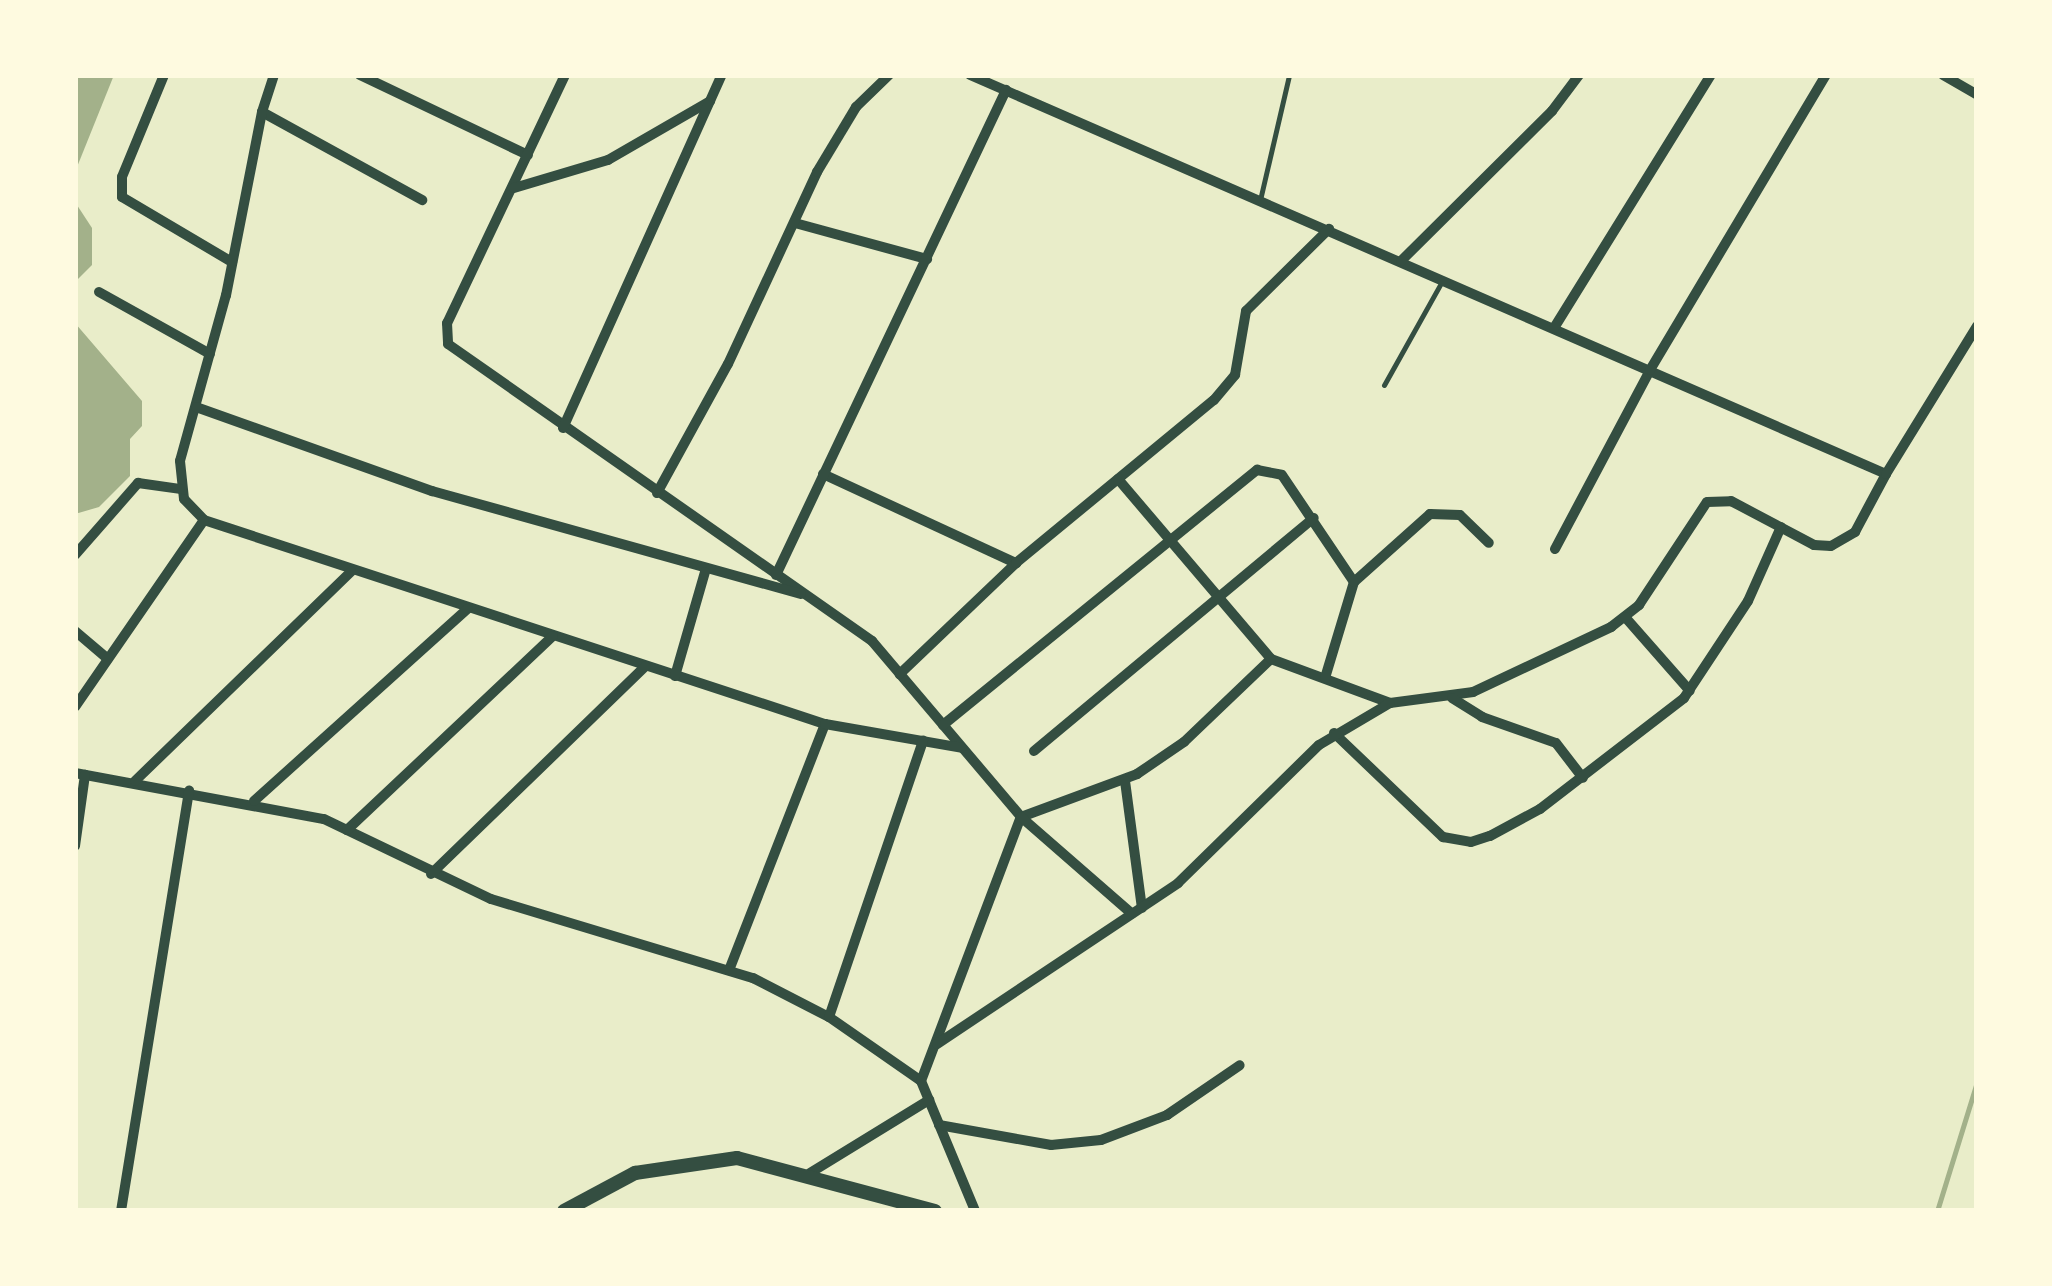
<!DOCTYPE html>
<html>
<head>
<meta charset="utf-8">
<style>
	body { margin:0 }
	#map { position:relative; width:2052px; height:1286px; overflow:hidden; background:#e9edc9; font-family:Montserrat,sans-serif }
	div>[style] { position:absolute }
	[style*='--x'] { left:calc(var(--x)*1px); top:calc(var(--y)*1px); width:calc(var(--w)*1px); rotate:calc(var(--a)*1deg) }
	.water>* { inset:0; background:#a3b18a }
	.stream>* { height:5px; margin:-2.5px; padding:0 2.5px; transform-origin:2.5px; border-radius:2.5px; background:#a3b18a }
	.service>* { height:5px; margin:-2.5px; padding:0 2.5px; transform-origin:2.5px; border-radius:2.5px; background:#344e41 }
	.minor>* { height:10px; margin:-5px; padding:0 5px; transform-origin:5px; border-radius:5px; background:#344e41 }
	.tertiary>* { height:14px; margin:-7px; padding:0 7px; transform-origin:7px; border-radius:7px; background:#344e41 }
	span { translate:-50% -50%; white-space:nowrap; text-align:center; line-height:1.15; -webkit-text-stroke:9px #fefae0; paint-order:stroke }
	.frame { position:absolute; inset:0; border:78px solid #fefae0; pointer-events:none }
</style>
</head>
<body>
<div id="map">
	<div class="water">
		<i style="clip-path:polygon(75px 75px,114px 75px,75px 172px)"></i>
		<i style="clip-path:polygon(75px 202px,92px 228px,92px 265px,75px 282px)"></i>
		<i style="clip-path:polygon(75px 323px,142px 401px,142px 426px,130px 439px,130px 476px,99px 507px,75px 514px)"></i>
	</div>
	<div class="stream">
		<i style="--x:1937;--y:1211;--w:135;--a:-72.8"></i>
	</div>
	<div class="service">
		<i style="--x:1260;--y:200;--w:128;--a:-76.9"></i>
		<i style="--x:1384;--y:385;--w:117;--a:-60.8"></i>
	</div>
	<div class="minor">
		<i style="--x:164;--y:75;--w:110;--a:112.4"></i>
		<i style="--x:122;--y:177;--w:20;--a:90"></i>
		<i style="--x:122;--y:197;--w:128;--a:30.6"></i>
		<i style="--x:274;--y:75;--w:39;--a:108"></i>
		<i style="--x:262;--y:112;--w:183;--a:28.8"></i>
		<i style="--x:360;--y:75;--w:186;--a:25.5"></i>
		<i style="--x:565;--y:75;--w:275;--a:115.4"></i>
		<i style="--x:447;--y:323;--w:21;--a:87"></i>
		<i style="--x:448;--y:344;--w:518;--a:35.01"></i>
		<i style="--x:872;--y:641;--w:231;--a:49.7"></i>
		<i style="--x:1021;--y:817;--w:124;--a:-20.3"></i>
		<i style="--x:1137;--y:774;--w:57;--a:-34.2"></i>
		<i style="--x:1184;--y:742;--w:120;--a:-43.7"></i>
		<i style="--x:1271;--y:659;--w:127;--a:20.3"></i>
		<i style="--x:1390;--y:703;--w:84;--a:-7.5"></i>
		<i style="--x:1473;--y:692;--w:153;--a:-25.2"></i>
		<i style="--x:1611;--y:627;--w:36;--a:-38"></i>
		<i style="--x:1639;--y:605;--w:123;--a:-56.6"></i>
		<i style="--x:1707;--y:502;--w:24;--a:-2"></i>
		<i style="--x:1731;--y:501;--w:94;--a:27.9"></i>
		<i style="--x:1814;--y:545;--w:17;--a:3"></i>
		<i style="--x:1831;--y:546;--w:28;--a:-30"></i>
		<i style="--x:1855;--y:532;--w:66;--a:-61.9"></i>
		<i style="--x:1886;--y:474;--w:999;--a:-156.46"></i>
		<i style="--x:1943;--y:75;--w:39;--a:30"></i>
		<i style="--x:262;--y:112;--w:187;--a:101.1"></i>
		<i style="--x:226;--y:295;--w:172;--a:105.5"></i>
		<i style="--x:180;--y:461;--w:38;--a:84"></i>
		<i style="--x:184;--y:499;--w:29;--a:46"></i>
		<i style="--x:204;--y:520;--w:654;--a:18.19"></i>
		<i style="--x:825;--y:724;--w:262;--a:111.3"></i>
		<i style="--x:514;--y:188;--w:98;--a:-16.6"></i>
		<i style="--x:608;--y:160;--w:118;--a:-30"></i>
		<i style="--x:795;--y:223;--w:137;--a:15.3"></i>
		<i style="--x:1401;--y:261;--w:213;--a:-44.8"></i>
		<i style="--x:1552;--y:111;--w:45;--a:-53.1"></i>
		<i style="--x:99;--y:292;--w:127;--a:29.2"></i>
		<i style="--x:1554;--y:328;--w:298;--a:-58.2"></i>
		<i style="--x:196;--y:407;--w:251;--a:19.6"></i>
		<i style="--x:432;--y:491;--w:383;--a:15.6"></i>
		<i style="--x:563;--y:428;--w:387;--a:-65.8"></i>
		<i style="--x:823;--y:474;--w:213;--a:24.8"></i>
		<i style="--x:1016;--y:563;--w:161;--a:136.3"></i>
		<i style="--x:1886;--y:474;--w:174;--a:-58.4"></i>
		<i style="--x:1118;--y:479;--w:236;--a:49.6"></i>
		<i style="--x:657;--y:493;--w:147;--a:-61.2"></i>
		<i style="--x:728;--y:364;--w:212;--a:-65.1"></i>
		<i style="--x:817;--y:172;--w:76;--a:-59"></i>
		<i style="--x:856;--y:107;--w:46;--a:-44.1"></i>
		<i style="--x:1555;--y:549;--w:203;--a:-62"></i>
		<i style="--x:1650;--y:370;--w:344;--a:-59.2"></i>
		<i style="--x:75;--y:555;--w:96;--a:-48.8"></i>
		<i style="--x:138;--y:483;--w:42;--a:8.1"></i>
		<i style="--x:1016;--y:563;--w:256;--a:-39.5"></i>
		<i style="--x:1214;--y:400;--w:33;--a:-50"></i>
		<i style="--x:1235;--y:375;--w:65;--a:-80.2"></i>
		<i style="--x:1246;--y:311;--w:117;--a:-44.7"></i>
		<i style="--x:776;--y:575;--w:537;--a:-64.63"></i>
		<i style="--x:1625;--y:617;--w:98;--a:48.7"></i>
		<i style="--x:75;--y:631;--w:43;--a:40.3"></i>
		<i style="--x:675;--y:676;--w:108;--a:-73.9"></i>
		<i style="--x:1325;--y:678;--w:100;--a:-73.2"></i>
		<i style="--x:1354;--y:582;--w:102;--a:-41.8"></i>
		<i style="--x:1430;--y:514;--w:30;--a:2"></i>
		<i style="--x:1460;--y:515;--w:40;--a:44"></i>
		<i style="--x:1452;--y:698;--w:36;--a:32"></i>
		<i style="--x:1482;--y:717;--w:78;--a:19.4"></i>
		<i style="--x:1556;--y:743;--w:44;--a:52.4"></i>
		<i style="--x:75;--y:707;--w:227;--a:-55.4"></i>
		<i style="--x:825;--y:724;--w:139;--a:9.9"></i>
		<i style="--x:943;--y:725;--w:405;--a:-39.1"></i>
		<i style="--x:1257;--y:470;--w:25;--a:11"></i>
		<i style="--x:1282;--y:475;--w:129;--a:56.1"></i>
		<i style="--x:1334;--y:733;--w:151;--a:43.7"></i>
		<i style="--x:1443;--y:837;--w:28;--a:10"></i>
		<i style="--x:1471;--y:842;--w:20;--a:-18"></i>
		<i style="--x:1490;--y:836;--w:57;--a:-28.4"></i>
		<i style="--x:1540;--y:809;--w:182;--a:-37.6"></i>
		<i style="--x:1684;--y:698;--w:116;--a:-56.6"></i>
		<i style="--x:1748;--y:601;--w:81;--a:-66"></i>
		<i style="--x:1034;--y:751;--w:364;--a:-39.8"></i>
		<i style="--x:75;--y:773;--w:253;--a:10.5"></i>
		<i style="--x:324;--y:819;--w:185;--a:25.6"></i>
		<i style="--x:491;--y:899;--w:274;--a:16.8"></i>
		<i style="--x:753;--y:978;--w:85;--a:27.2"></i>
		<i style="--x:829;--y:1017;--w:112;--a:34.8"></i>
		<i style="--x:921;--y:1081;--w:282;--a:-69.3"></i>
		<i style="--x:1021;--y:817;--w:147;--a:41.1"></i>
		<i style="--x:135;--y:781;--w:301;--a:-44.1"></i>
		<i style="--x:1125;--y:781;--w:128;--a:82.4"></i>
		<i style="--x:254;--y:801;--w:287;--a:-42"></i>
		<i style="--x:347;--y:830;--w:283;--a:-43.3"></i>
		<i style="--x:75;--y:846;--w:72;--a:-82"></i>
		<i style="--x:431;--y:874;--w:299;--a:-44.1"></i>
		<i style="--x:829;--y:1017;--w:292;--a:-71.2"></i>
		<i style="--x:937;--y:1044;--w:290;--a:-33.7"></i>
		<i style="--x:1178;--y:883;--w:197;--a:-44.4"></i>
		<i style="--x:1319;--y:745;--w:82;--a:-30.6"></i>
		<i style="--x:921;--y:1081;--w:141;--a:67.4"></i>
		<i style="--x:939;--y:1125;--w:114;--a:10.1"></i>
		<i style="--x:1051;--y:1145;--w:50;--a:-5.7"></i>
		<i style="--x:1101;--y:1140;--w:71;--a:-20.7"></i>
		<i style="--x:1167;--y:1115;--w:88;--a:-34.4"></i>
		<i style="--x:810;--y:1173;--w:140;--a:-31.5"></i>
		<i style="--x:121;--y:1211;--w:426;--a:-80.8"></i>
	</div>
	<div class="tertiary">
		<i style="--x:564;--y:1211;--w:81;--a:-28.2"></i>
		<i style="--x:635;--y:1173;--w:103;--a:-8.4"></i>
		<i style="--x:737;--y:1158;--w:205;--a:15"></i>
	</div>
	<div class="frame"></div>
</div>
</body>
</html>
